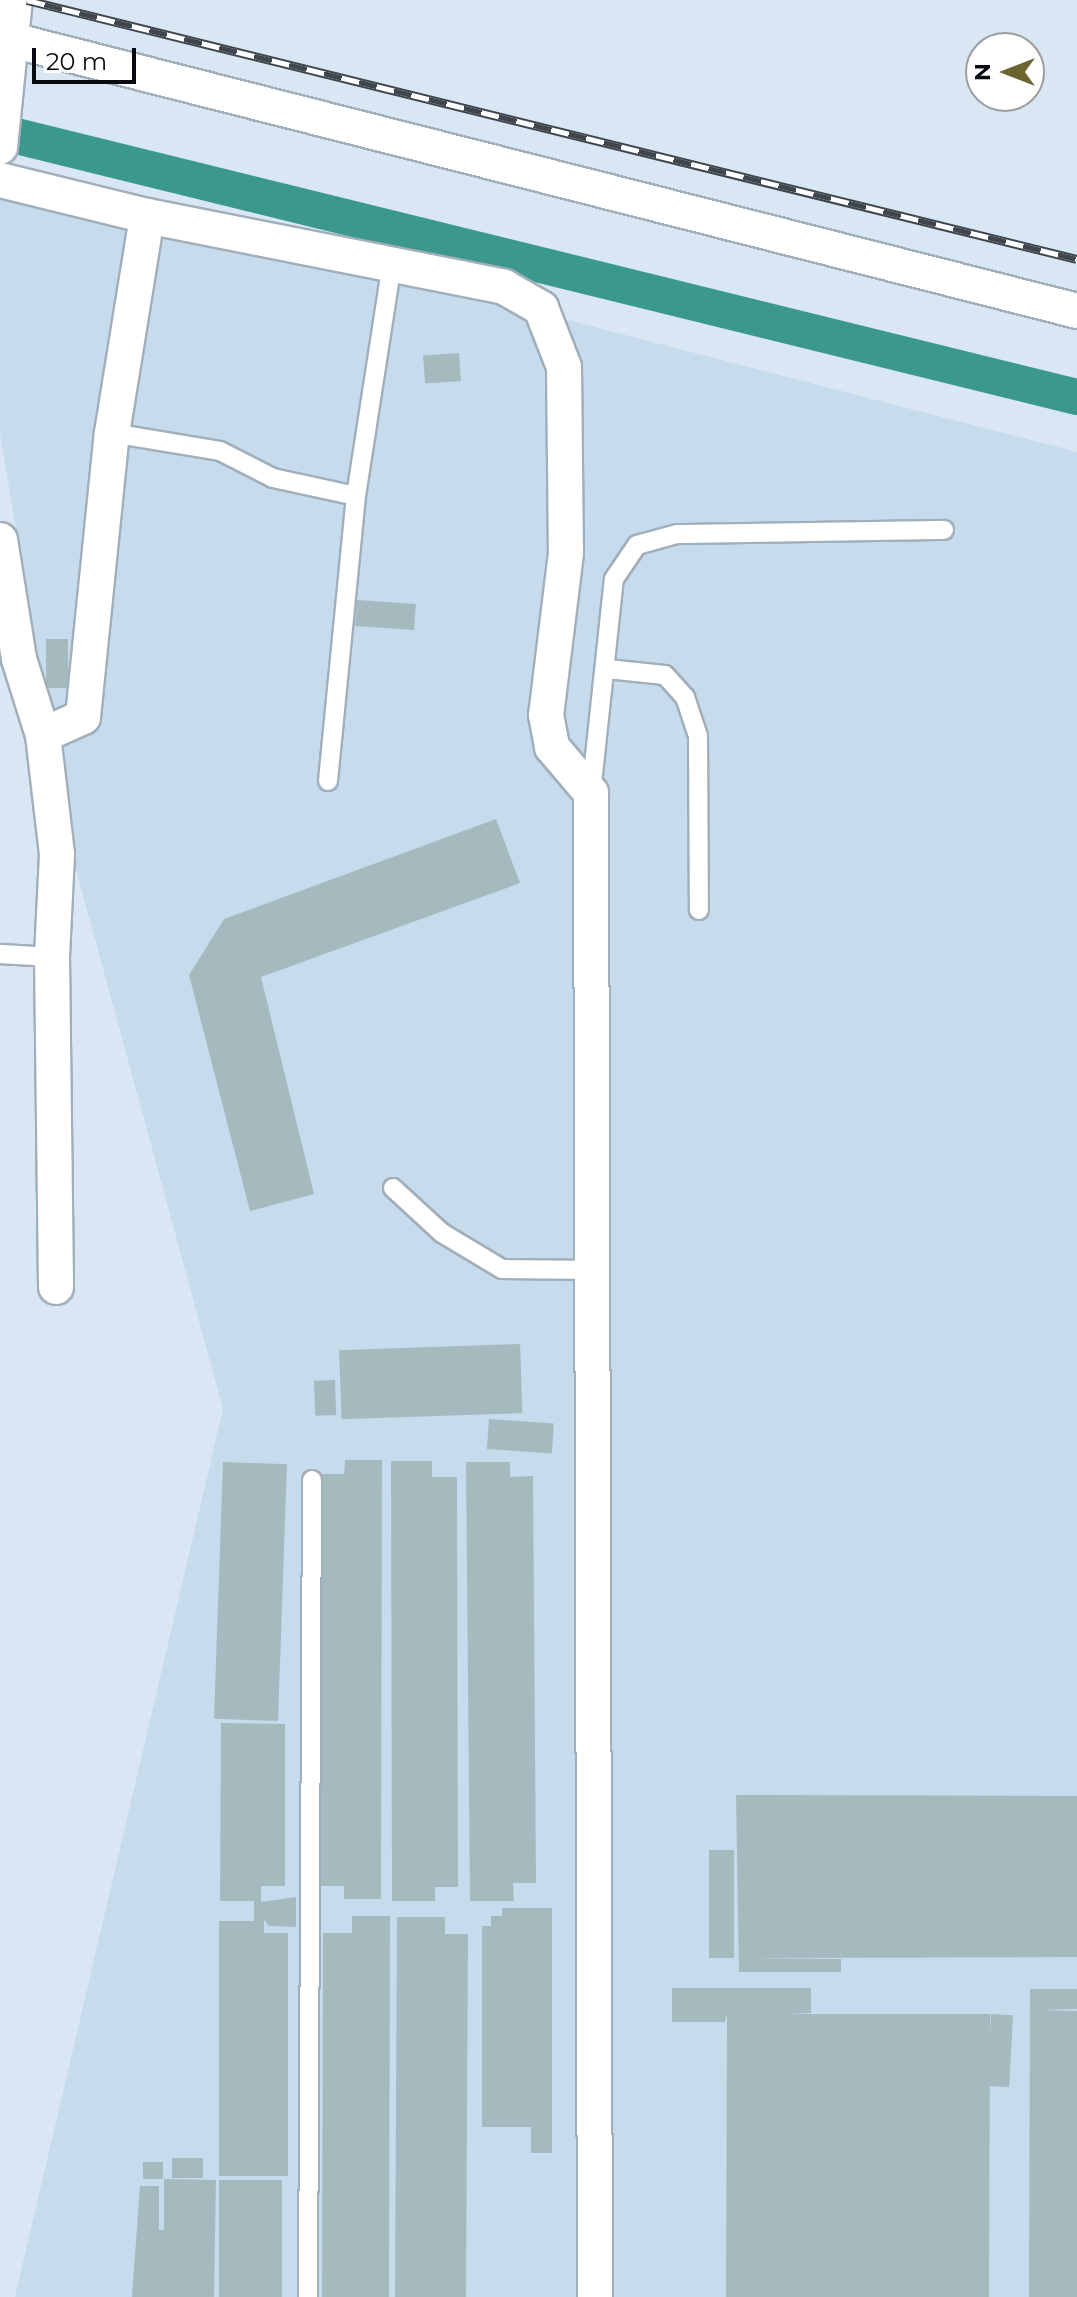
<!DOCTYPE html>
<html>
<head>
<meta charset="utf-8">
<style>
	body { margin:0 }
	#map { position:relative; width:1077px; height:2297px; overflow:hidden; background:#d8e7f3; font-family:Montserrat,sans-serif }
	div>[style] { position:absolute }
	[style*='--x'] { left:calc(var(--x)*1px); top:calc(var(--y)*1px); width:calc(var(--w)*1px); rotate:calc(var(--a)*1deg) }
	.built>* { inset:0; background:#c6dbec }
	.canal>* { height:36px; margin:-18px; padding:0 18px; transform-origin:18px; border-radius:18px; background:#3a988d }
	.building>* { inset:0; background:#a5babe; transform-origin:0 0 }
	.roads { filter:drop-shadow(2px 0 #a1afbb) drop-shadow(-2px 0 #a1afbb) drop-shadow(0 2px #a1afbb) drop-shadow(0 -2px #a1afbb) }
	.lane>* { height:18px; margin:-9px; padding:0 9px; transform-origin:9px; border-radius:9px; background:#fff }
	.street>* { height:34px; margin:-17px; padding:0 17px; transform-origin:17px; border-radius:17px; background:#fff }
	.rail>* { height:9px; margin-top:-4.5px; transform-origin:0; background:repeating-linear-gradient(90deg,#fff 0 18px,#40464d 0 36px); box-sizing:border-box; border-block:2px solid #40464d }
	span { translate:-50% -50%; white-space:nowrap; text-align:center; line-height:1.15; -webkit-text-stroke:7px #fff; paint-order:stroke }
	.north { position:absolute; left:965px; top:32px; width:80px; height:80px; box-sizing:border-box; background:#fff; border:2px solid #9c9e9f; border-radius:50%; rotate:270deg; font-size:22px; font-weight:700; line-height:32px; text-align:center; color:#080c10 }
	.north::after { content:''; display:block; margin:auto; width:28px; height:36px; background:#6e6430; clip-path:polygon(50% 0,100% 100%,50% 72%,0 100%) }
	.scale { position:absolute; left:32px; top:48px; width:104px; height:36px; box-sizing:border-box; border:4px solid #080c10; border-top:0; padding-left:10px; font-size:24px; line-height:28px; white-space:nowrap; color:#080c10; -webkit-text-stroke:6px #fff; paint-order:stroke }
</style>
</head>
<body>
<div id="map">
	<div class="built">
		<i style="clip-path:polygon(0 173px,1077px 452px,1077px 2297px,15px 2297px,223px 1409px,68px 840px,0 434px)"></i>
	</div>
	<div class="canal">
		<i style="--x:0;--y:132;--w:1109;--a:13.82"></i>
	</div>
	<div class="building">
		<i style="left:459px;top:353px;width:28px;height:36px;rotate:86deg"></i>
		<i style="left:357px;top:600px;width:59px;height:26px;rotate:4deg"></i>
		<i style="left:46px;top:639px;width:22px;height:49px"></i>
		<i style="clip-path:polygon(496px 819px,520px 883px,261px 977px,314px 1194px,250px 1211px,189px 975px,224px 919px)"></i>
		<i style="left:520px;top:1344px;width:69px;height:181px;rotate:88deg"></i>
		<i style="left:335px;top:1380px;width:35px;height:21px;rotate:88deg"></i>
		<i style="left:489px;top:1419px;width:65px;height:30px;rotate:4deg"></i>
		<i style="clip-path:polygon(345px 1460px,382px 1460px,381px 1899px,344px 1899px,344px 1886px,318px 1886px,320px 1474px,344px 1474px)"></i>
		<i style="clip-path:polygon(391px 1461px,432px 1461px,432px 1477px,457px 1477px,458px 1887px,435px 1887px,435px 1901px,392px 1901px)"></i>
		<i style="left:223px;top:1462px;width:64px;height:257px;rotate:2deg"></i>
		<i style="clip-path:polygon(466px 1462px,510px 1462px,510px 1477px,533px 1476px,536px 1883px,513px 1883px,514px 1901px,470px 1901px)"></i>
		<i style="clip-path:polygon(221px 1723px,285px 1724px,285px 1886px,261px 1886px,261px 1902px,296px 1897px,296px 1927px,269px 1926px,264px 1920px,264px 1933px,288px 1933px,288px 2176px,219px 2176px,219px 1921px,254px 1921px,254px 1901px,220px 1901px)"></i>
		<i style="clip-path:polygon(736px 1795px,1077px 1796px,1077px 1957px,742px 1958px,841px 1959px,841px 1972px,739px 1972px)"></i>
		<i style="left:709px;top:1850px;width:25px;height:108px"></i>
		<i style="clip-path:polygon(502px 1908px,552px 1908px,552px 2153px,531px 2153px,531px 2127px,482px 2127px,482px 1926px,491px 1926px,491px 1916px,502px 1916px)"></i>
		<i style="clip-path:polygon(352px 1916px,390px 1916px,389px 2297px,322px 2297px,323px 1933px,352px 1933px)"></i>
		<i style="clip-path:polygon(397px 1917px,445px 1917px,445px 1934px,468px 1934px,466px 2297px,395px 2297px)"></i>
		<i style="clip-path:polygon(672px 1988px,811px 1988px,811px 2013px,789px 2014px,990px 2014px,989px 2297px,726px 2297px,727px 2013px,725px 2022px,672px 2022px)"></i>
		<i style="clip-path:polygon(1030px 1989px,1077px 1989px,1077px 2009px,1040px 2010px,1077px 2011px,1077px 2297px,1029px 2297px)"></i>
		<i style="left:991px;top:2014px;width:22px;height:72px;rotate:3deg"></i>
		<i style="left:172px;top:2158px;width:31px;height:20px"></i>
		<i style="left:143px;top:2162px;width:20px;height:17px"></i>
		<i style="clip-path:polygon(164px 2179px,216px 2180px,214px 2297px,132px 2297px,140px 2186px,159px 2186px,159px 2230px,164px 2230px)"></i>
		<i style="left:219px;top:2180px;width:63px;height:117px"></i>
	</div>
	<div class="roads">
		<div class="lane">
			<i style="--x:112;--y:433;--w:109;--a:9.5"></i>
			<i style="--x:220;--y:451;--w:59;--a:27"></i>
			<i style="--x:273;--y:478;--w:85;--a:12.2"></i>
			<i style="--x:607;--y:669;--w:58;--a:5.9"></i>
			<i style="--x:665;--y:675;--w:30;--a:48"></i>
			<i style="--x:685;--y:697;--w:41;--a:71.6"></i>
			<i style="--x:698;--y:736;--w:174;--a:89.7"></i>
			<i style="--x:328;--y:781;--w:286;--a:-84.4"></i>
			<i style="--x:356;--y:496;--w:236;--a:-81.2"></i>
			<i style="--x:591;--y:793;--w:215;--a:-83.9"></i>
			<i style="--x:614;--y:579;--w:41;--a:-55.9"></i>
			<i style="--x:637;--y:545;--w:41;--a:-15.4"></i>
			<i style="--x:677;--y:534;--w:267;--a:-0.9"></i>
			<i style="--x:0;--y:954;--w:52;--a:3.3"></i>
			<i style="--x:393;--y:1188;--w:67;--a:42.6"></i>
			<i style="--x:442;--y:1233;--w:70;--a:31"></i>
			<i style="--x:502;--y:1269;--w:93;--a:0.6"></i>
			<i style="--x:308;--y:2297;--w:817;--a:-89.72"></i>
		</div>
		<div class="street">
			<i style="--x:0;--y:37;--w:1111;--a:14.27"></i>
			<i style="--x:0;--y:147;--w:148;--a:-84.2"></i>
			<i style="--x:0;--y:180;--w:151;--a:13.8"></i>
			<i style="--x:147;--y:216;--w:364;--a:11.2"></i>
			<i style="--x:504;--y:287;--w:43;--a:29.6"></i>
			<i style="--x:541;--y:308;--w:63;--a:68.7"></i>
			<i style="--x:564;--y:367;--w:186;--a:89.4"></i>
			<i style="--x:566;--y:553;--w:163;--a:97"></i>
			<i style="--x:546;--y:715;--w:33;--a:79"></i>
			<i style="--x:552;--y:747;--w:60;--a:49.7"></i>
			<i style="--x:591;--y:793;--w:1504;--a:89.85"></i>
			<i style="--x:0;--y:540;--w:121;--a:80.9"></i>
			<i style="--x:19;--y:659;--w:80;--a:72.5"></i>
			<i style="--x:43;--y:735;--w:120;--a:83.3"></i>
			<i style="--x:57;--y:854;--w:103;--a:92.8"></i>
			<i style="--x:52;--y:957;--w:330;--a:89.3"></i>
			<i style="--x:43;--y:735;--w:44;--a:-24.2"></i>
			<i style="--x:83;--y:717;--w:285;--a:-84.2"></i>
			<i style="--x:112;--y:433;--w:220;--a:-80.8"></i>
		</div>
	</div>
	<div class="rail">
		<i style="--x:27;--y:0;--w:1081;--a:13.86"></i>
	</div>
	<div class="north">N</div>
	<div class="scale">20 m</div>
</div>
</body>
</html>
